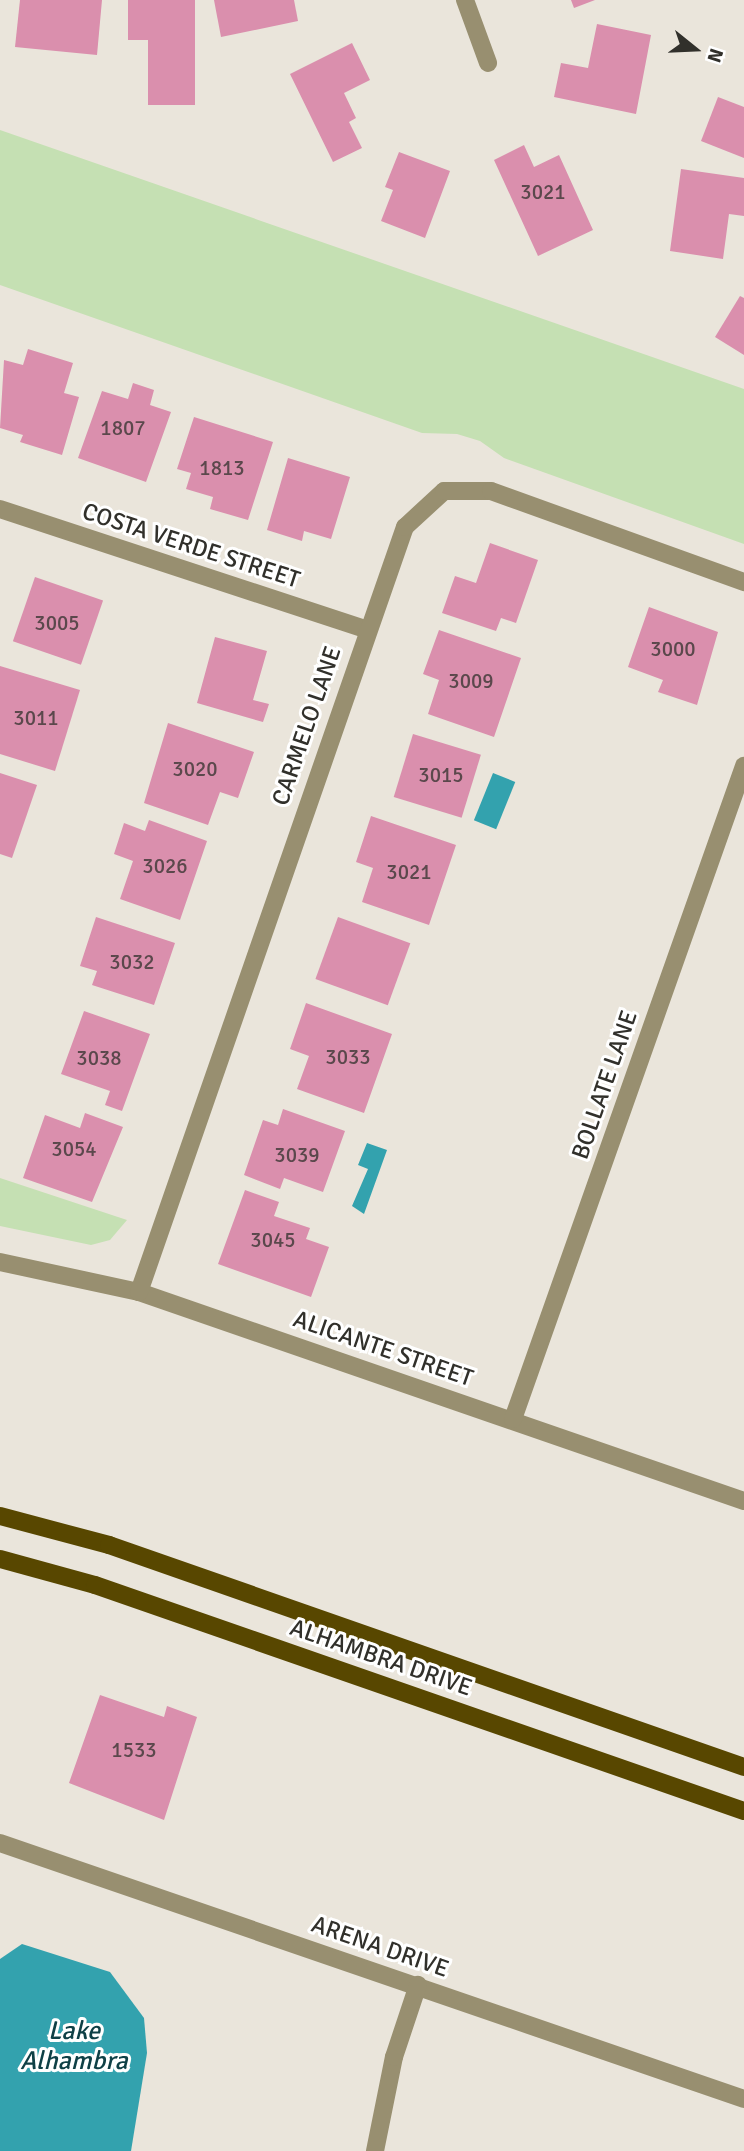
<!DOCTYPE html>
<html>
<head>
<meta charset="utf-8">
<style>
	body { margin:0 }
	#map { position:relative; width:744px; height:2151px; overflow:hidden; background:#eae5db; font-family:Signika,sans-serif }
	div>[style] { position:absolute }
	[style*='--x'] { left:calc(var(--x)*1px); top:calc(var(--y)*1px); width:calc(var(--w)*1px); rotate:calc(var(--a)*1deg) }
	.green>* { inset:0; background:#c5e0b3 }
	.water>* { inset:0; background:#33a2ae; transform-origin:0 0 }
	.building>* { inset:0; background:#da8fad; transform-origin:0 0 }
	.minor>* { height:18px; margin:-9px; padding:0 9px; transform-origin:9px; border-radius:9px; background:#988f70 }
	.major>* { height:18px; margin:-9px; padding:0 9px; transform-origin:9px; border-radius:9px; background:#584700 }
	span { translate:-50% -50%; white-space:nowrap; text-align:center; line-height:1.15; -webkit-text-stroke:6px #fff; paint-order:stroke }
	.number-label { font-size:21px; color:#5b484c }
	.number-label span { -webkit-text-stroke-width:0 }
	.street-label { font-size:24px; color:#31302b }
	.water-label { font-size:26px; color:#0f4046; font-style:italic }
	.north { position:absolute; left:660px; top:14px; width:70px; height:70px; -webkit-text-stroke:5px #fff; paint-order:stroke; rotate:108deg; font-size:19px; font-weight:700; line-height:28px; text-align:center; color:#31302b }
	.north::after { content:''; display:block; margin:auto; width:24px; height:32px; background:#31302b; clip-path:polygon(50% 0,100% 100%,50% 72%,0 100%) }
</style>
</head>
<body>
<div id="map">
	<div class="green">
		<i style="clip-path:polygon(0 130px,744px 389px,744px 544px,504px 458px,480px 441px,457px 434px,422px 433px,0 285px)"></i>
		<i style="clip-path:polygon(0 1178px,127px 1220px,110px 1240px,91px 1245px,0 1226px)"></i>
	</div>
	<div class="water">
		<i style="left:493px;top:773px;width:24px;height:51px;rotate:22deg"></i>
		<i style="clip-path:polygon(367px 1143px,387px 1150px,364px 1214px,352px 1206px,368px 1169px,358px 1165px)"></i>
		<i style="clip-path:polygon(22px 1944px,110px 1972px,144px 2018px,147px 2053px,131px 2151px,0 2151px,0 1959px)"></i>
	</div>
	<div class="building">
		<i style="clip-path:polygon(20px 0,102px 0,97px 55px,15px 47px)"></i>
		<i style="clip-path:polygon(128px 0,195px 0,195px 105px,148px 105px,148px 40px,128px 40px)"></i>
		<i style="clip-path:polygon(214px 0,294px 0,298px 21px,221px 37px)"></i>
		<i style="clip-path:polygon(571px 0,595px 0,574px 8px)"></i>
		<i style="clip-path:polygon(597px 24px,651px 35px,636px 114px,554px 97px,561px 63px,588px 68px)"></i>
		<i style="clip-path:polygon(352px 43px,370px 80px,344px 93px,356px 118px,349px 122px,362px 148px,333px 162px,290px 74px)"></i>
		<i style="clip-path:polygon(718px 97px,744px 107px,744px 158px,701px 141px)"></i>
		<i style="clip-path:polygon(524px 145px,534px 167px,559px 155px,593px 230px,538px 256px,494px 160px)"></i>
		<i style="clip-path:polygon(399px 152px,450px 171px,425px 238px,381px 221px,393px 190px,385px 187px)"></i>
		<i style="clip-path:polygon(681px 169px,744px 178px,744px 216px,729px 214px,723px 259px,670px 251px)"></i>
		<i style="clip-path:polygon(740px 296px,744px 298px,744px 355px,715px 337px)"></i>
		<i style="clip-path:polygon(28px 349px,73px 363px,64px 393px,79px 397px,62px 455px,20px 442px,23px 435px,0 428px,4px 360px,23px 365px)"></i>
		<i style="clip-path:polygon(133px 383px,154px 390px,150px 405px,171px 412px,146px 482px,78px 458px,102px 391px,128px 399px)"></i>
		<i style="clip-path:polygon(194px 417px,273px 442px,248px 520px,210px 509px,213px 497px,186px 489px,191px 473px,177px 469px)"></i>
		<i style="clip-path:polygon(288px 458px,350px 477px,331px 539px,304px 531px,302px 541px,267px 530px)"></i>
		<i style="clip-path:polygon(490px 543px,538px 560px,516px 623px,501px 618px,496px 631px,442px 613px,455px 576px,476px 583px)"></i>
		<i style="left:35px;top:577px;width:72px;height:68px;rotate:19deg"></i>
		<i style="clip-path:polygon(649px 607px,718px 632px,697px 705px,658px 692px,663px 680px,628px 667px)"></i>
		<i style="clip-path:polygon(439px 630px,521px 658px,494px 737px,428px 714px,439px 680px,423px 674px)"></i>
		<i style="clip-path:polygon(215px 637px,267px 651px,253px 700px,269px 704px,263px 722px,197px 703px)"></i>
		<i style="clip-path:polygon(0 666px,80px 690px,55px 771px,0 754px)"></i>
		<i style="clip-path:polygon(168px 723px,254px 752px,238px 798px,220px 792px,208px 825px,144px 803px)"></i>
		<i style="left:413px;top:734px;width:71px;height:66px;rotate:17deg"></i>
		<i style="clip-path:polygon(0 773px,37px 785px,12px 858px,0 854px)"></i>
		<i style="clip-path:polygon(371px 816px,456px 845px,429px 925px,362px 902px,373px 868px,356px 862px)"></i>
		<i style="clip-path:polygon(149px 820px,207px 841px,180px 920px,120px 899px,133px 861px,114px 854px,124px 823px,145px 831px)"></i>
		<i style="clip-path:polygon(96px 917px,175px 943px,154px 1005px,92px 985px,97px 971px,80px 966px)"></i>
		<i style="left:338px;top:917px;width:77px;height:66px;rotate:20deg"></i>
		<i style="clip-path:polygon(306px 1003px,392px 1034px,364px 1113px,297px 1089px,309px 1056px,290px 1049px)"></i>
		<i style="clip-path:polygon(84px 1011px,150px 1034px,122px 1111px,105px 1105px,110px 1091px,61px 1074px)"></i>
		<i style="clip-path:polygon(283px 1109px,345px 1131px,323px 1192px,284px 1178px,280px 1189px,244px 1175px,263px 1120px,278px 1125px)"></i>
		<i style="clip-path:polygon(85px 1113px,123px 1127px,92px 1202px,23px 1178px,45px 1115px,80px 1128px)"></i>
		<i style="clip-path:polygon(245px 1190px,279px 1202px,274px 1216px,310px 1228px,306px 1239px,329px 1247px,311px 1297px,218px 1264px)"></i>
		<i style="clip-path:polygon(100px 1695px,164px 1717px,167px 1706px,197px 1717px,164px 1820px,69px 1783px)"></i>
	</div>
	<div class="minor">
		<i style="--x:465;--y:0;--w:67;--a:69.9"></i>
		<i style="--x:0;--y:509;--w:385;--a:18.2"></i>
		<i style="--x:0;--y:1262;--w:142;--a:12.2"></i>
		<i style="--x:139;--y:1292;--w:640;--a:19.06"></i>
		<i style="--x:139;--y:1292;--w:810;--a:-70.83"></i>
		<i style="--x:405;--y:527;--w:53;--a:-42.7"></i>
		<i style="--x:444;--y:491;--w:47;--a:0"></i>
		<i style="--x:491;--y:491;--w:269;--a:19.8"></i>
		<i style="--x:513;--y:1419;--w:693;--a:-70.52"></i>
		<i style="--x:0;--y:1843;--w:787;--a:18.99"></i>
		<i style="--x:375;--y:2151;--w:96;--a:-78.6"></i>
		<i style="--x:394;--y:2057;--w:76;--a:-71.6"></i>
	</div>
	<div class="major">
		<i style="--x:0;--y:1516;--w:113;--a:14.9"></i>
		<i style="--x:109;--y:1545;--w:673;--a:19.27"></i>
		<i style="--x:0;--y:1559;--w:98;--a:15.3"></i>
		<i style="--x:95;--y:1585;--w:687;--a:19.2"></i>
	</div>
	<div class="number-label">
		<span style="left:543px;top:192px">3021</span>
		<span style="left:123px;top:428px">1807</span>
		<span style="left:222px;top:468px">1813</span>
		<span style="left:57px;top:623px">3005</span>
		<span style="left:673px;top:649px">3000</span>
		<span style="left:471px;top:681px">3009</span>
		<span style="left:36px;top:718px">3011</span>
		<span style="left:195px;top:769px">3020</span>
		<span style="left:441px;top:775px">3015</span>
		<span style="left:165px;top:866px">3026</span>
		<span style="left:409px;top:872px">3021</span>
		<span style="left:132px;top:962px">3032</span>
		<span style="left:348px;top:1057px">3033</span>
		<span style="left:99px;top:1058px">3038</span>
		<span style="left:74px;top:1149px">3054</span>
		<span style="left:297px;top:1155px">3039</span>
		<span style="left:273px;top:1240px">3045</span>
		<span style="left:134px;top:1750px">1533</span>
	</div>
	<div class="street-label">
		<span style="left:191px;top:546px;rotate:18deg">COSTA VERDE STREET</span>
		<span style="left:307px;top:726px;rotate:-71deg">CARMELO LANE</span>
		<span style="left:605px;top:1085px;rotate:-71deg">BOLLATE LANE</span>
		<span style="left:383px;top:1349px;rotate:19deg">ALICANTE STREET</span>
		<span style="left:381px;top:1658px;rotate:19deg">ALHAMBRA DRIVE</span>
		<span style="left:380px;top:1947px;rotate:19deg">ARENA DRIVE</span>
	</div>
	<div class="water-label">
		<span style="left:74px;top:2047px">Lake<br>Alhambra</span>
	</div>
	<div class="north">N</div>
</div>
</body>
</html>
